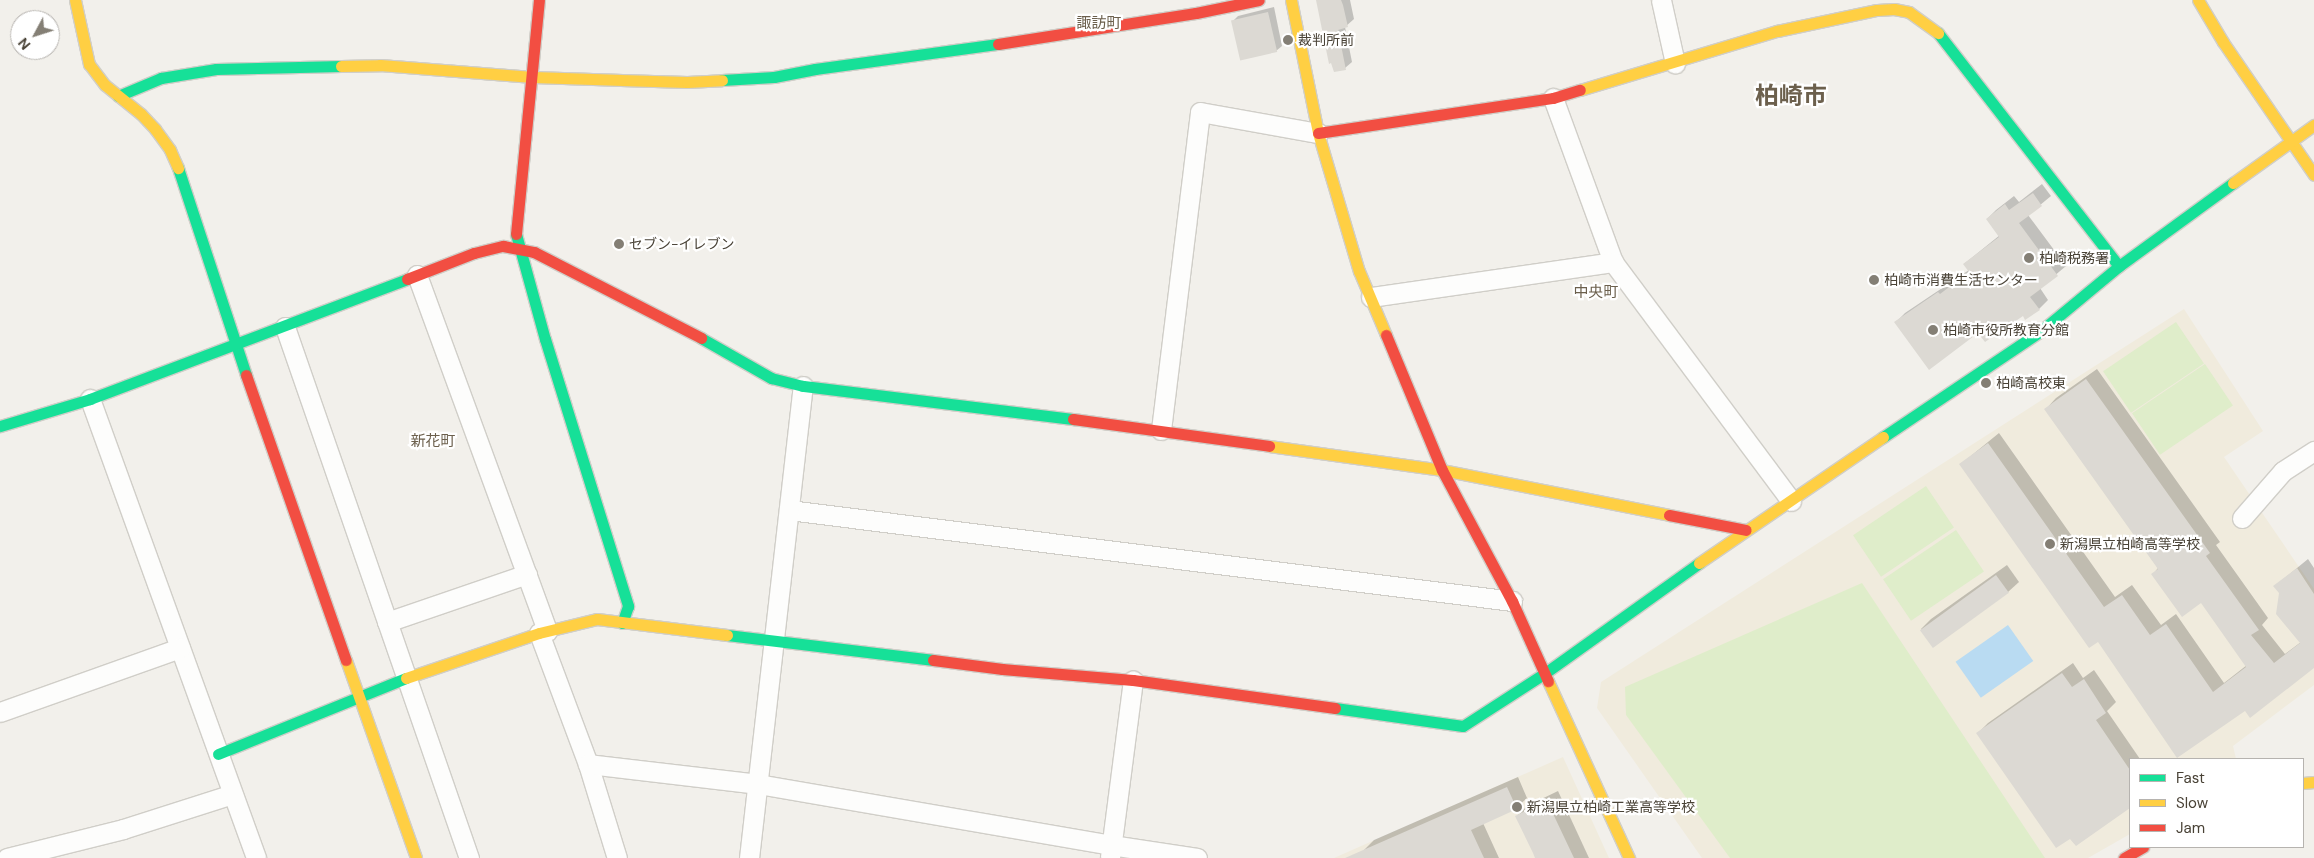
<!DOCTYPE html>
<html>
<head>
<meta charset="utf-8">
<style>
	body { margin:0 }
	#map { position:relative; width:2314px; height:858px; overflow:hidden; background:#f2f0eb; font-family:"DM Sans","Noto Sans JP",sans-serif }
	div>[style] { position:absolute }
	[style*='--x'] { left:calc(var(--x)*1px); top:calc(var(--y)*1px); width:calc(var(--w)*1px); rotate:calc(var(--a)*1deg) }
	.education>* { inset:0; background:#f0ebdd }
	.green>* { inset:0; background:#dfedca; transform-origin:0 0 }
	.water>* { inset:0; background:#b9dbf2; transform-origin:0 0 }
	.shadow>* { inset:0; background:#0003 }
	.building>* { inset:0; background:#dcd9d3; transform-origin:0 0 }
	.roads { filter:drop-shadow(1px 0 #d0cec8) drop-shadow(-1px 0 #d0cec8) drop-shadow(0 1px #d0cec8) drop-shadow(0 -1px #d0cec8) }
	.street>* { height:19px; margin:-9.5px; padding:0 9.5px; transform-origin:9.5px; border-radius:9.5px; background:#fdfdfc }
	.fast>* { height:11px; margin:-5.5px; padding:0 5.5px; transform-origin:5.5px; border-radius:5.5px; background:#16e098 }
	.slow>* { height:11px; margin:-5.5px; padding:0 5.5px; transform-origin:5.5px; border-radius:5.5px; background:#ffcf43 }
	.jam>* { height:11px; margin:-5.5px; padding:0 5.5px; transform-origin:5.5px; border-radius:5.5px; background:#f24e42 }
	.dots>* { width:14px; height:14px; translate:-50% -50%; box-sizing:border-box; border:2px solid #fff; border-radius:50% }
	span { translate:-50% -50%; white-space:nowrap; text-align:center; line-height:1.15; -webkit-text-stroke:4.5px #fff; paint-order:stroke }
	.poi-label { font-size:14px; color:#494236 }
	.left { translate:0 -50%; text-align:left }
	.neighbourhood-label { font-size:15px; color:#6c604d }
	.town-label { font-size:24px; color:#6c604d; font-weight:700 }
	.legend { position:absolute; left:2129px; top:758px; width:175px; height:90px; box-sizing:border-box; background:#fff; border:1px solid #b6b3af; margin:0; padding:6px 9px; list-style:none; font-size:15px; color:#494236 }
	.legend li { display:flex; align-items:center; gap:10px; height:25px }
	.legend b { width:25px; border:1px solid #b6b3af }
	.north { position:absolute; left:10px; top:10px; width:50px; height:50px; box-sizing:border-box; background:#fff; border:1px solid #b6b3af; border-radius:50%; rotate:230deg; font-size:14px; font-weight:700; line-height:20px; text-align:center; color:#494236 }
	.north::after { content:''; display:block; margin:auto; width:18px; height:22px; background:#847f75; clip-path:polygon(50% 0,100% 100%,50% 72%,0 100%) }
</style>
</head>
<body>
<div id="map">
	<div class="education">
		<i style="clip-path:polygon(2184px 309px,2263px 431px,2224px 457px,2314px 589px,2314px 685px,2233px 746px,2236px 759px,2130px 759px,2130px 834px,2088px 858px,1702px 858px,1597px 708px,1601px 682px)"></i>
		<i style="clip-path:polygon(1563px 757px,1609px 858px,1334px 858px)"></i>
	</div>
	<div class="green">
		<i style="left:2176px;top:322px;width:50px;height:88px;rotate:56deg"></i>
		<i style="left:2205px;top:364px;width:50px;height:88px;rotate:56deg"></i>
		<i style="left:1926px;top:486px;width:50px;height:88px;rotate:56deg"></i>
		<i style="left:1956px;top:530px;width:50px;height:88px;rotate:56deg"></i>
		<i style="clip-path:polygon(1862px 583px,2045px 858px,1730px 858px,1626px 715px,1625px 687px)"></i>
	</div>
	<div class="water">
		<i style="left:2008px;top:625px;width:44px;height:64px;rotate:55deg"></i>
	</div>
	<div class="shadow">
		<i style="clip-path:polygon(1317px 0,1350px 0,1354px 19px,1345px 27px,1352px 62px,1345px 68px)"></i>
		<i style="clip-path:polygon(1274px 7px,1282px 46px,1276px 51px,1233px 21px,1238px 16px)"></i>
		<i style="clip-path:polygon(2042px 184px,2051px 196px,2028px 215px,2066px 266px,2040px 288px,2048px 300px,2039px 309px,1978px 331px,1896px 322px,1905px 313px,1969px 270px,1964px 264px,2000px 235px,1987px 219px,1996px 210px,2014px 196px,2019px 202px)"></i>
		<i style="clip-path:polygon(2097px 369px,2220px 542px,2216px 545px,2268px 618px,2262px 625px,2285px 654px,2301px 642px,2280px 593px,2275px 586px,2308px 559px,2314px 568px,2314px 667px,2245px 709px,2099px 640px,1961px 464px,1999px 433px,2115px 597px,2132px 585px,2161px 625px,2176px 614px,2224px 683px,2247px 665px,2202px 602px,2153px 574px,2158px 568px,2046px 409px,2056px 398px)"></i>
		<i style="clip-path:polygon(2007px 565px,2019px 582px,2008px 592px,1932px 645px,1921px 629px,1931px 619px)"></i>
		<i style="clip-path:polygon(2073px 663px,2083px 678px,2094px 670px,2116px 702px,2107px 711px,2140px 759px,2130px 759px,2130px 807px,2076px 845px,1978px 733px,1988px 723px)"></i>
		<i style="clip-path:polygon(1518px 777px,1527px 798px,1516px 808px,1483px 823px,1499px 858px,1367px 858px,1364px 850px,1374px 840px)"></i>
		<i style="clip-path:polygon(1558px 791px,1589px 858px,1537px 858px,1517px 816px,1527px 806px)"></i>
	</div>
	<div class="building">
		<i style="clip-path:polygon(1316px 0,1341px 0,1343px 5px,1348px 27px,1338px 30px,1346px 70px,1334px 72px,1331px 63px,1329px 64px)"></i>
		<i style="left:1268px;top:12px;width:41px;height:38px;rotate:77deg"></i>
		<i style="clip-path:polygon(2033px 193px,2042px 206px,2019px 223px,2058px 276px,2030px 297px,2040px 310px,2025px 320px,2023px 316px,1985px 342px,1978px 333px,1929px 370px,1894px 322px,1938px 292px,1940px 294px,1969px 272px,1963px 264px,1999px 237px,1986px 219px,2005px 204px,2009px 210px)"></i>
		<i style="clip-path:polygon(2086px 379px,2210px 553px,2206px 556px,2259px 630px,2251px 635px,2274px 663px,2300px 643px,2276px 614px,2279px 593px,2273px 586px,2297px 568px,2314px 594px,2314px 668px,2250px 718px,2245px 711px,2177px 758px,2098px 642px,2089px 648px,1959px 464px,1988px 443px,2104px 607px,2122px 595px,2150px 635px,2166px 624px,2213px 692px,2246px 667px,2201px 603px,2182px 617px,2151px 574px,2158px 569px,2044px 409px)"></i>
		<i style="left:1996px;top:575px;width:22px;height:94px;rotate:54deg"></i>
		<i style="clip-path:polygon(2062px 673px,2072px 687px,2084px 679px,2106px 713px,2096px 720px,2130px 770px,2130px 808px,2076px 846px,2070px 839px,2056px 848px,1976px 733px)"></i>
		<i style="clip-path:polygon(1507px 787px,1517px 809px,1471px 830px,1484px 858px,1345px 858px)"></i>
		<i style="clip-path:polygon(1547px 801px,1574px 858px,1535px 858px,1533px 853px,1515px 816px)"></i>
	</div>
	<div class="roads">
		<div class="street">
			<i style="--x:1661;--y:0;--w:65;--a:77.5"></i>
			<i style="--x:1553;--y:98;--w:175;--a:69.9"></i>
			<i style="--x:1613;--y:262;--w:298;--a:53.3"></i>
			<i style="--x:417;--y:275;--w:379;--a:69.9"></i>
			<i style="--x:1371;--y:297;--w:245;--a:-8.2"></i>
			<i style="--x:285;--y:327;--w:562;--a:70.89"></i>
			<i style="--x:90;--y:399;--w:488;--a:70.1"></i>
			<i style="--x:1161;--y:430;--w:320;--a:-83"></i>
			<i style="--x:1200;--y:112;--w:120;--a:10.1"></i>
			<i style="--x:789;--y:510;--w:729;--a:7.17"></i>
			<i style="--x:2242;--y:518;--w:62;--a:-48.9"></i>
			<i style="--x:2283;--y:471;--w:37;--a:-33"></i>
			<i style="--x:387;--y:622;--w:148;--a:-18.9"></i>
			<i style="--x:539;--y:633;--w:140;--a:69.5"></i>
			<i style="--x:588;--y:764;--w:98;--a:72.9"></i>
			<i style="--x:0;--y:712;--w:191;--a:-19.6"></i>
			<i style="--x:588;--y:764;--w:171;--a:6.7"></i>
			<i style="--x:758;--y:784;--w:358;--a:9.8"></i>
			<i style="--x:1111;--y:845;--w:87;--a:8.6"></i>
			<i style="--x:1110;--y:857;--w:178;--a:-82.6"></i>
			<i style="--x:7;--y:858;--w:120;--a:-14"></i>
			<i style="--x:123;--y:829;--w:115;--a:-17.7"></i>
			<i style="--x:749;--y:858;--w:475;--a:-83.5"></i>
		</div>
		<div class="fast">
			<i style="--x:1938;--y:33;--w:295;--a:52.2"></i>
			<i style="--x:722;--y:80;--w:52;--a:-3.3"></i>
			<i style="--x:774;--y:77;--w:42;--a:-11"></i>
			<i style="--x:815;--y:69;--w:185;--a:-7.8"></i>
			<i style="--x:118;--y:96;--w:47;--a:-22.7"></i>
			<i style="--x:161;--y:78;--w:56;--a:-9.3"></i>
			<i style="--x:216;--y:69;--w:125;--a:-1.4"></i>
			<i style="--x:178;--y:168;--w:218;--a:71.8"></i>
			<i style="--x:516;--y:234;--w:109;--a:74.6"></i>
			<i style="--x:545;--y:339;--w:280;--a:72.7"></i>
			<i style="--x:628;--y:606;--w:18;--a:109"></i>
			<i style="--x:701;--y:338;--w:81;--a:29.7"></i>
			<i style="--x:771;--y:378;--w:33;--a:14"></i>
			<i style="--x:803;--y:386;--w:272;--a:7"></i>
			<i style="--x:0;--y:426;--w:94;--a:-16.7"></i>
			<i style="--x:90;--y:399;--w:339;--a:-20.7"></i>
			<i style="--x:1883;--y:437;--w:192;--a:-33.9"></i>
			<i style="--x:2042;--y:330;--w:100;--a:-39.7"></i>
			<i style="--x:2119;--y:266;--w:141;--a:-36.1"></i>
			<i style="--x:727;--y:635;--w:208;--a:6.9"></i>
			<i style="--x:1335;--y:708;--w:129;--a:8"></i>
			<i style="--x:1463;--y:726;--w:98;--a:-32.9"></i>
			<i style="--x:1545;--y:673;--w:189;--a:-35.5"></i>
			<i style="--x:218;--y:754;--w:203;--a:-22"></i>
		</div>
		<div class="slow">
			<i style="--x:75;--y:0;--w:66;--a:77.7"></i>
			<i style="--x:89;--y:64;--w:26;--a:53"></i>
			<i style="--x:105;--y:85;--w:46;--a:38.9"></i>
			<i style="--x:141;--y:114;--w:21;--a:47"></i>
			<i style="--x:155;--y:129;--w:26;--a:54"></i>
			<i style="--x:170;--y:150;--w:20;--a:66"></i>
			<i style="--x:1291;--y:0;--w:136;--a:78.5"></i>
			<i style="--x:1318;--y:133;--w:144;--a:73.5"></i>
			<i style="--x:1359;--y:271;--w:69;--a:67.1"></i>
			<i style="--x:2198;--y:0;--w:49;--a:59.2"></i>
			<i style="--x:2223;--y:42;--w:161;--a:55.6"></i>
			<i style="--x:341;--y:66;--w:39;--a:-1"></i>
			<i style="--x:380;--y:65;--w:153;--a:4.5"></i>
			<i style="--x:533;--y:77;--w:154;--a:1.9"></i>
			<i style="--x:687;--y:82;--w:35;--a:-3"></i>
			<i style="--x:1580;--y:90;--w:206;--a:-16.7"></i>
			<i style="--x:1777;--y:31;--w:102;--a:-11.9"></i>
			<i style="--x:1877;--y:10;--w:17;--a:-3"></i>
			<i style="--x:1894;--y:9;--w:15;--a:11"></i>
			<i style="--x:1909;--y:12;--w:36;--a:36"></i>
			<i style="--x:2233;--y:183;--w:100;--a:-35.6"></i>
			<i style="--x:1269;--y:446;--w:175;--a:7.9"></i>
			<i style="--x:1442;--y:470;--w:231;--a:11.2"></i>
			<i style="--x:1699;--y:563;--w:223;--a:-34.4"></i>
			<i style="--x:346;--y:660;--w:210;--a:70.5"></i>
			<i style="--x:406;--y:678;--w:140;--a:-18.7"></i>
			<i style="--x:539;--y:633;--w:60;--a:-13.6"></i>
			<i style="--x:597;--y:619;--w:131;--a:7"></i>
			<i style="--x:1548;--y:681;--w:195;--a:65.4"></i>
			<i style="--x:2303;--y:783;--w:11;--a:-5"></i>
		</div>
		<div class="jam">
			<i style="--x:998;--y:44;--w:200;--a:-8.9"></i>
			<i style="--x:1196;--y:13;--w:64;--a:-11.7"></i>
			<i style="--x:1318;--y:133;--w:238;--a:-8.5"></i>
			<i style="--x:1553;--y:98;--w:28;--a:-17"></i>
			<i style="--x:516;--y:234;--w:235;--a:-84.4"></i>
			<i style="--x:407;--y:279;--w:72;--a:-21.2"></i>
			<i style="--x:474;--y:253;--w:30;--a:-14"></i>
			<i style="--x:503;--y:246;--w:32;--a:11"></i>
			<i style="--x:534;--y:252;--w:188;--a:27.2"></i>
			<i style="--x:1386;--y:335;--w:146;--a:67.5"></i>
			<i style="--x:1442;--y:470;--w:149;--a:61.9"></i>
			<i style="--x:1512;--y:601;--w:88;--a:65.8"></i>
			<i style="--x:246;--y:375;--w:302;--a:70.7"></i>
			<i style="--x:1073;--y:419;--w:198;--a:7.8"></i>
			<i style="--x:1669;--y:515;--w:78;--a:11"></i>
			<i style="--x:933;--y:660;--w:70;--a:7.4"></i>
			<i style="--x:1002;--y:669;--w:131;--a:4.8"></i>
			<i style="--x:1133;--y:680;--w:204;--a:7.9"></i>
			<i style="--x:2124;--y:858;--w:22;--a:-30"></i>
		</div>
	</div>
	<div class="dots">
		<i style="left:1288px;top:40px;background:#847f75"></i>
		<i style="left:619px;top:244px;background:#847f75"></i>
		<i style="left:2029px;top:258px;background:#847f75"></i>
		<i style="left:1874px;top:280px;background:#847f75"></i>
		<i style="left:1933px;top:330px;background:#847f75"></i>
		<i style="left:1986px;top:383px;background:#847f75"></i>
		<i style="left:2050px;top:544px;background:#847f75"></i>
		<i style="left:1517px;top:807px;background:#847f75"></i>
	</div>
	<div class="poi-label">
		<span class="left" style="left:1298px;top:40px">裁判所前</span>
		<span class="left" style="left:629px;top:244px">セブン-イレブン</span>
		<span class="left" style="left:2039px;top:258px">柏崎税務署</span>
		<span class="left" style="left:1884px;top:280px">柏崎市消費生活センター</span>
		<span class="left" style="left:1943px;top:330px">柏崎市役所教育分館</span>
		<span class="left" style="left:1996px;top:383px">柏崎高校東</span>
		<span class="left" style="left:2060px;top:544px">新潟県立柏崎高等学校</span>
		<span class="left" style="left:1527px;top:807px">新潟県立柏崎工業高等学校</span>
	</div>
	<div class="neighbourhood-label">
		<span style="left:1099px;top:24px">諏訪町</span>
		<span style="left:1596px;top:293px">中央町</span>
		<span style="left:433px;top:442px">新花町</span>
	</div>
	<div class="town-label">
		<span style="left:1791px;top:96px">柏崎市</span>
	</div>
	<ul class="legend">
	<li><b style="height:6px;background:#16e098"></b>Fast</li>
	<li><b style="height:6px;background:#ffcf43"></b>Slow</li>
	<li><b style="height:6px;background:#f24e42"></b>Jam</li>
	</ul>
	<div class="north">N</div>
</div>
</body>
</html>
